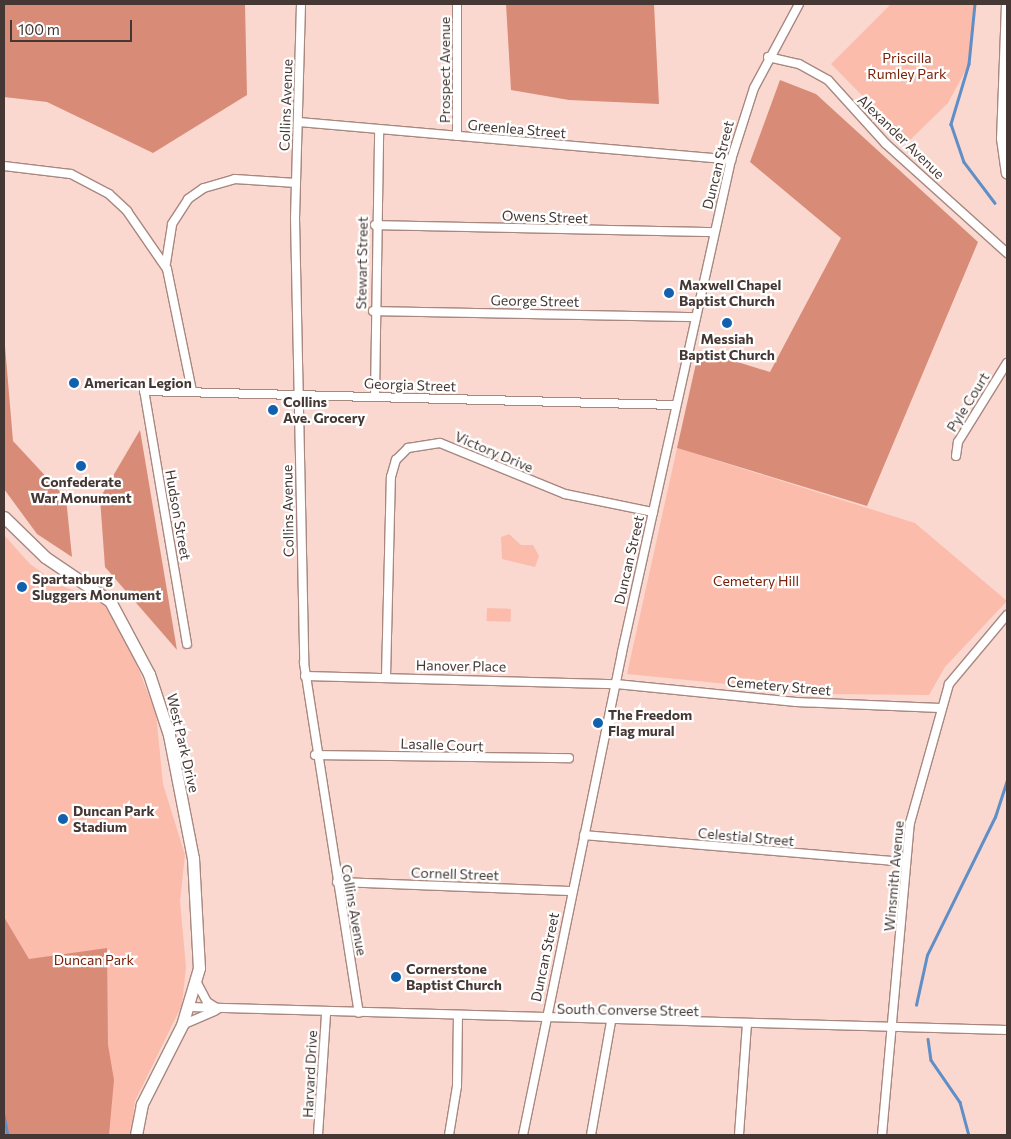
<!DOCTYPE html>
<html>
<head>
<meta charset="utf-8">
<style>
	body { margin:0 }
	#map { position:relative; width:1011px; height:1139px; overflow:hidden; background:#fad8cf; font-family:Commissioner,sans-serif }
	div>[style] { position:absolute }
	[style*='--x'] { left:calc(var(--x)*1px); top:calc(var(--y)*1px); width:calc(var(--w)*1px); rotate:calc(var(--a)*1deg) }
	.green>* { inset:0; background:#fbbcac; transform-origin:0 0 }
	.forest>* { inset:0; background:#d88c78 }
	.stream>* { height:2.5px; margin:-1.25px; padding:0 1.25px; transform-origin:1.25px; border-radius:1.25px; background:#608ec6 }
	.roads { filter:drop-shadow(1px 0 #a78880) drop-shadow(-1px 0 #a78880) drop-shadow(0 1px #a78880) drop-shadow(0 -1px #a78880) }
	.street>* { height:8px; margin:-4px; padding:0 4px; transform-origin:4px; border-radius:4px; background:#fff }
	.secondary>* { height:11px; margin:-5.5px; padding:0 5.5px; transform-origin:5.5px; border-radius:5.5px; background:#fff }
	.dots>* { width:14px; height:14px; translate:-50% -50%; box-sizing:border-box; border:2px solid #fff; border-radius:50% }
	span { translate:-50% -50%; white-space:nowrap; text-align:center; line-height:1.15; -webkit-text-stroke:4.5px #fff; paint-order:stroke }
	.park-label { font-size:14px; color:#7a2007 }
	.street-label { font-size:14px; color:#453834 }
	.poi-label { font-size:14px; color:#453834; font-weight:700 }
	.left { translate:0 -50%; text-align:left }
	.frame { position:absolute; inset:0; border:5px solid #453834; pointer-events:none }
	.scale { position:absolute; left:10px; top:20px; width:122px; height:22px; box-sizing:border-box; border:2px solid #453834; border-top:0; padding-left:6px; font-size:15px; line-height:18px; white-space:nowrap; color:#453834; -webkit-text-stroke:4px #fff; paint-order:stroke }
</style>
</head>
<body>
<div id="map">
	<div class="green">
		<i style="clip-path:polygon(891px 4px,975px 4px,969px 64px,948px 103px,908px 142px,831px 64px)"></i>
		<i style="clip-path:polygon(677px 448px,915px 523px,1007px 601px,945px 667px,929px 695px,825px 694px,627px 674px)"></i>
		<i style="clip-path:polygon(509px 534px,521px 545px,533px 545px,539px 556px,535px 567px,502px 559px,501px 537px)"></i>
		<i style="clip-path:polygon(4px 535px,30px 564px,60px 585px,103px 602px,130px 647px,156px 714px,163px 784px,185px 855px,180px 901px,186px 967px,182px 1005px,135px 1101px,131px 1135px,4px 1135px)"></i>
		<i style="left:487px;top:608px;width:24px;height:13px;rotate:2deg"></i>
	</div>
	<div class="forest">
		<i style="clip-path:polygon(4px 4px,245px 4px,247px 95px,153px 153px,47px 102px,4px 97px)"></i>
		<i style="clip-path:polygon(506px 4px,654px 4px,659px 104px,569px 100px,511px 90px)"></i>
		<i style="clip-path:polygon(780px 80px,816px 94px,978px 242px,867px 506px,677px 448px,699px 350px,770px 372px,841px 238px,750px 162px)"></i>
		<i style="clip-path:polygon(4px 334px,13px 441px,66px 498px,72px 557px,37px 534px,4px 489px)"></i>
		<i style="clip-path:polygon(140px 430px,177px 650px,105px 567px,100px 498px)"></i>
		<i style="clip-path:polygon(4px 917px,29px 959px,107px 948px,108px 1045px,114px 1080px,109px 1135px,4px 1135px)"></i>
	</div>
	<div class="stream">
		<i style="--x:975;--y:4;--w:60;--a:95.7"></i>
		<i style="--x:969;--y:64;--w:63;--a:106.7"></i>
		<i style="--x:951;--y:124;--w:40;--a:71.1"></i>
		<i style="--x:964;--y:162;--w:51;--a:52.9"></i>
		<i style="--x:916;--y:1005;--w:51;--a:-77.6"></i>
		<i style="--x:927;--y:955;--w:154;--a:-63.8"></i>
		<i style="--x:995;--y:817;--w:39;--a:-72"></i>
		<i style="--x:928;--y:1039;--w:21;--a:82"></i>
		<i style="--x:931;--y:1060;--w:51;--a:55.4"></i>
		<i style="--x:960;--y:1102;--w:34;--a:75"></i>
		<i style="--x:4;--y:1115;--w:20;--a:79"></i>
	</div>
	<div class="roads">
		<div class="street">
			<i style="--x:301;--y:4;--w:214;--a:91.6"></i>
			<i style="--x:295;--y:218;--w:445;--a:88.8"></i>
			<i style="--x:304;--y:663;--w:354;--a:81.1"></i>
			<i style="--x:768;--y:57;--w:32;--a:13"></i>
			<i style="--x:799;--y:64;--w:33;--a:29"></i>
			<i style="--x:828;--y:80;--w:86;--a:47.8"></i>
			<i style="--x:886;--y:144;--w:163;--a:42"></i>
			<i style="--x:300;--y:122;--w:433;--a:5"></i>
			<i style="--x:457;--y:136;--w:132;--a:-90"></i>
			<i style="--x:4;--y:166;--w:67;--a:6.8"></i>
			<i style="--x:71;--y:174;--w:43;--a:27.8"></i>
			<i style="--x:109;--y:194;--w:25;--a:43"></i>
			<i style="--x:127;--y:211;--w:70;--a:55.4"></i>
			<i style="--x:167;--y:269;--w:125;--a:78.4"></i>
			<i style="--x:375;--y:225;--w:339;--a:1.2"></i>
			<i style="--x:166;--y:263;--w:39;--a:-81"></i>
			<i style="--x:172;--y:224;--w:30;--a:-57"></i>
			<i style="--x:188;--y:199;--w:19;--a:-35"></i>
			<i style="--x:204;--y:188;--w:32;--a:-16"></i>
			<i style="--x:235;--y:179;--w:61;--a:3.8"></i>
			<i style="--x:373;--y:311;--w:323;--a:1.1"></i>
			<i style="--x:375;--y:396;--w:266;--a:-89.1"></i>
			<i style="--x:956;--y:456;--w:14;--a:-82"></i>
			<i style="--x:958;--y:442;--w:93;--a:-58.2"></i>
			<i style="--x:187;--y:644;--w:257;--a:-99.6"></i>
			<i style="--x:144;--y:391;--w:532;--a:1.51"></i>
			<i style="--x:305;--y:676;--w:311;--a:1.5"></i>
			<i style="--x:616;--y:684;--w:181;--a:5.7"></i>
			<i style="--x:796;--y:702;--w:144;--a:2.4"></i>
			<i style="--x:386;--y:677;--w:200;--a:-88.6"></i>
			<i style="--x:391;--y:477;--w:18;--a:-74"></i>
			<i style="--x:396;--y:460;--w:17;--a:-45"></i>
			<i style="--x:408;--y:448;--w:32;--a:-9"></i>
			<i style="--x:440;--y:443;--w:135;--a:22.2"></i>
			<i style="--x:565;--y:494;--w:90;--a:11.6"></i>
			<i style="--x:315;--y:755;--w:254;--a:0.7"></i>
			<i style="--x:584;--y:835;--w:323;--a:4.8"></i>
			<i style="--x:337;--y:882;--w:235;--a:2.2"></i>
			<i style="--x:197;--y:983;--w:21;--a:62"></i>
			<i style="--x:207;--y:1002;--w:13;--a:32"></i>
			<i style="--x:189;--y:1007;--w:818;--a:1.61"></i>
			<i style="--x:182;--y:1025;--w:36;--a:-23"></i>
			<i style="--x:318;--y:1135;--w:121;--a:-86.2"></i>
			<i style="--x:449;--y:1135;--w:50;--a:-80.7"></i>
			<i style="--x:457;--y:1086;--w:70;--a:-89.2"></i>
			<i style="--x:523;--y:1135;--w:493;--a:-78.4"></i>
			<i style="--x:622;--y:652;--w:504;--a:-77.51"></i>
			<i style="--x:731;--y:160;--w:76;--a:-72.3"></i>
			<i style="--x:754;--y:88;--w:95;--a:-61.8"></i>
			<i style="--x:591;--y:1135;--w:115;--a:-80"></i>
			<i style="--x:739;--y:1135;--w:111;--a:-85.9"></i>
			<i style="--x:882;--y:1135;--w:313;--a:-84.9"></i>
			<i style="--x:910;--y:823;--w:144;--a:-74.3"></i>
			<i style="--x:949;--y:684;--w:90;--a:-50"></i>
		</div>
		<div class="secondary">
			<i style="--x:1007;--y:4;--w:134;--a:92.1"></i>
			<i style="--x:1002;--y:138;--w:35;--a:82"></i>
			<i style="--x:4;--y:517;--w:57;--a:44.3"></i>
			<i style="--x:45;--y:557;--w:78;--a:34.1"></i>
			<i style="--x:110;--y:601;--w:83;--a:61.9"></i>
			<i style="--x:149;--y:674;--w:64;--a:71.8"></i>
			<i style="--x:169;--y:735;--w:125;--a:79"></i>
			<i style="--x:193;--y:858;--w:110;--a:86.9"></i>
			<i style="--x:199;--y:968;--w:59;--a:106.6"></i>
			<i style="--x:182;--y:1025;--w:89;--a:116.9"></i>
			<i style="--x:142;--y:1104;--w:32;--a:101"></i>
		</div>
	</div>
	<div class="dots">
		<i style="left:669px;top:293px;background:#1360af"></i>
		<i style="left:727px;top:323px;background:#1360af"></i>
		<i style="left:74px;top:383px;background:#1360af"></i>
		<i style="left:273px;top:410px;background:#1360af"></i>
		<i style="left:81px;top:466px;background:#1360af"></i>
		<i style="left:22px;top:587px;background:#1360af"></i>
		<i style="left:598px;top:723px;background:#1360af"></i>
		<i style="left:63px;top:819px;background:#1360af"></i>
		<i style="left:396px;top:977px;background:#1360af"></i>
	</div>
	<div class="park-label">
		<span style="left:907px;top:66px">Priscilla<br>Rumley Park</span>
		<span style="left:756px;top:581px">Cemetery Hill</span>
		<span style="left:94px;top:960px">Duncan Park</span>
	</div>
	<div class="street-label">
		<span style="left:445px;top:70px;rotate:-90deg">Prospect Avenue</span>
		<span style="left:286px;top:105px;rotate:-88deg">Collins Avenue</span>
		<span style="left:517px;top:129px;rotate:5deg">Greenlea Street</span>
		<span style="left:901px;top:137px;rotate:44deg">Alexander Avenue</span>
		<span style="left:718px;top:165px;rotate:-76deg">Duncan Street</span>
		<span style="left:545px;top:217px;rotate:2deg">Owens Street</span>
		<span style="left:362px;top:263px;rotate:-89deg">Stewart Street</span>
		<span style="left:535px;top:301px;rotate:1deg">George Street</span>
		<span style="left:410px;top:385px;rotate:2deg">Georgia Street</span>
		<span style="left:968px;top:402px;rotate:-58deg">Pyle Court</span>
		<span style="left:494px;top:452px;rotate:23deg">Victory Drive</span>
		<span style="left:288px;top:511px;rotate:-91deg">Collins Avenue</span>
		<span style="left:178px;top:515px;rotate:80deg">Hudson Street</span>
		<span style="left:629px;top:560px;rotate:-77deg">Duncan Street</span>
		<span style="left:461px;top:666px;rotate:1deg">Hanover Place</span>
		<span style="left:779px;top:686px;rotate:5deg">Cemetery Street</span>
		<span style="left:183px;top:743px;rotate:77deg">West Park Drive</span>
		<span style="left:442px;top:745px;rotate:2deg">Lasalle Court</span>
		<span style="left:746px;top:837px;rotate:5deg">Celestial Street</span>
		<span style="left:455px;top:874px;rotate:2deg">Cornell Street</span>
		<span style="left:894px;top:876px;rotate:-85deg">Winsmith Avenue</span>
		<span style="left:354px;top:910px;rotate:80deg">Collins Avenue</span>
		<span style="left:545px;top:957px;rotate:-78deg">Duncan Street</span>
		<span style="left:628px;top:1010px;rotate:1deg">South Converse Street</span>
		<span style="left:310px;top:1074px;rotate:-87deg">Harvard Drive</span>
	</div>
	<div class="poi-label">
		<span class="left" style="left:679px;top:293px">Maxwell Chapel<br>Baptist Church</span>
		<span style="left:727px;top:347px">Messiah<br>Baptist Church</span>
		<span class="left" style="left:84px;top:383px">American Legion</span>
		<span class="left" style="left:283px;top:410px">Collins<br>Ave. Grocery</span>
		<span style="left:81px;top:490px">Confederate<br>War Monument</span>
		<span class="left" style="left:32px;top:587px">Spartanburg<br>Sluggers Monument</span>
		<span class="left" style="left:608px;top:723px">The Freedom<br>Flag mural</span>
		<span class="left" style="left:73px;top:819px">Duncan Park<br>Stadium</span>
		<span class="left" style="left:406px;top:977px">Cornerstone<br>Baptist Church</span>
	</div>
	<div class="frame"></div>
	<div class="scale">100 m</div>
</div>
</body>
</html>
